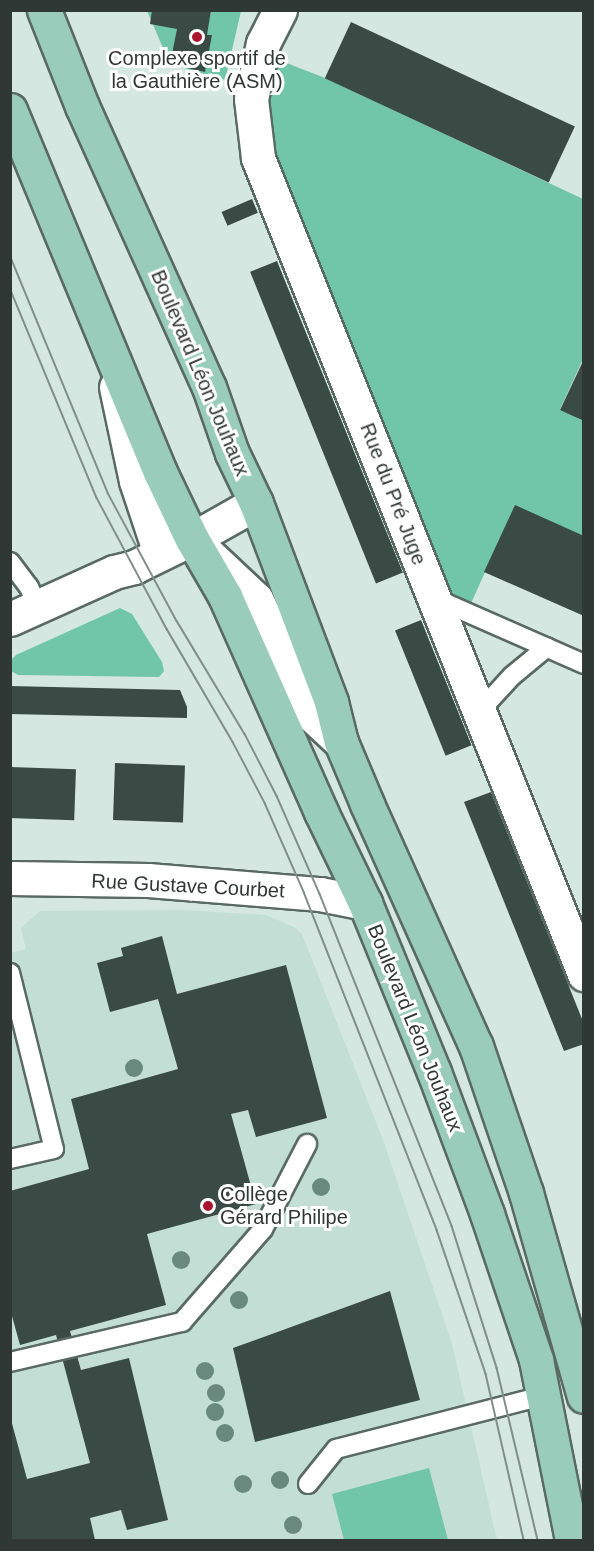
<!DOCTYPE html>
<html>
<head>
<meta charset="utf-8">
<style>
	body { margin:0 }
	#map { position:relative; width:594px; height:1551px; overflow:hidden; background:#d4e7e0; font-family:Helvetica,sans-serif }
	div>[style] { position:absolute }
	[style*='--x'] { left:calc(var(--x)*1px); top:calc(var(--y)*1px); width:calc(var(--w)*1px); rotate:calc(var(--a)*1deg) }
	.built>* { inset:0; background:#c3ded4 }
	.green>* { inset:0; background:#71c6a9 }
	.building>* { inset:0; background:#3a4a44; transform-origin:0 0 }
	.roads { filter:drop-shadow(2px 0 #596a63) drop-shadow(-2px 0 #596a63) drop-shadow(0 2px #596a63) drop-shadow(0 -2px #596a63) }
	.lane>* { height:18px; margin:-9px; padding:0 9px; transform-origin:9px; border-radius:9px; background:#fff }
	.street>* { height:33px; margin:-16.5px; padding:0 16.5px; transform-origin:16.5px; border-radius:16.5px; background:#fff }
	.secondary>* { height:33px; margin:-16.5px; padding:0 16.5px; transform-origin:16.5px; border-radius:16.5px; background:#fff }
	.primary>* { height:33px; margin:-16.5px; padding:0 16.5px; transform-origin:16.5px; border-radius:16.5px; background:#9accbc }
	.tram>* { height:1.5px; margin:-0.75px; padding:0 0.75px; transform-origin:0.75px; border-radius:0.75px; background:#818e89 }
	.trees>* { width:18px; height:18px; margin:-9px; border-radius:50%; background:#69897f }
	.dots>* { width:16px; height:16px; translate:-50% -50%; box-sizing:border-box; border:3px solid #fff; border-radius:50% }
	span { translate:-50% -50%; white-space:nowrap; text-align:center; line-height:1.15; -webkit-text-stroke:6px #fff; paint-order:stroke }
	.poi-label { font-size:20px; color:#303835 }
	.left { translate:0 -50%; text-align:left }
	.street-label { font-size:20px; color:#303835 }
	.frame { position:absolute; inset:0; border:12px solid #303835; pointer-events:none }
</style>
</head>
<body>
<div id="map">
	<div class="built">
		<i style="clip-path:polygon(183px 910px,266px 915px,294px 927px,302px 934px,383px 1140px,452px 1344px,497px 1540px,11px 1540px,10px 953px,26px 949px,21px 928px,40px 911px)"></i>
	</div>
	<div class="green">
		<i style="clip-path:polygon(147px 11px,241px 11px,225px 80px,170px 64px)"></i>
		<i style="clip-path:polygon(261px 53px,325px 78px,583px 199px,583px 359px,560px 409px,583px 421px,583px 536px,515px 506px,467px 612px,434px 598px,280px 219px)"></i>
		<i style="clip-path:polygon(120px 608px,132px 614px,162px 662px,164px 671px,159px 677px,18px 675px,11px 671px,11px 660px,16px 655px)"></i>
		<i style="clip-path:polygon(429px 1468px,448px 1540px,344px 1540px,332px 1494px)"></i>
	</div>
	<div class="building">
		<i style="clip-path:polygon(152px 10px,211px 10px,207px 35px,212px 35px,205px 72px,170px 64px,177px 29px,150px 24px)"></i>
		<i style="left:351px;top:22px;width:247px;height:62px;rotate:25deg"></i>
		<i style="left:252px;top:199px;width:15px;height:33px;rotate:67deg"></i>
		<i style="left:277px;top:261px;width:336px;height:29px;rotate:68deg"></i>
		<i style="clip-path:polygon(584px 359px,584px 421px,560px 410px)"></i>
		<i style="clip-path:polygon(515px 505px,584px 536px,584px 616px,484px 572px)"></i>
		<i style="left:421px;top:620px;width:135px;height:28px;rotate:68deg"></i>
		<i style="clip-path:polygon(10px 686px,180px 690px,187px 707px,187px 718px,10px 714px)"></i>
		<i style="left:115px;top:763px;width:70px;height:57px;rotate:2deg"></i>
		<i style="left:10px;top:767px;width:66px;height:51px;rotate:2deg"></i>
		<i style="clip-path:polygon(491px 792px,584px 1024px,584px 1044px,564px 1051px,464px 802px)"></i>
		<i style="clip-path:polygon(162px 936px,177px 994px,286px 965px,327px 1118px,256px 1137px,248px 1110px,231px 1114px,256px 1204px,147px 1234px,166px 1305px,70px 1331px,81px 1370px,129px 1358px,168px 1520px,127px 1530px,121px 1510px,90px 1518px,95px 1540px,10px 1540px,10px 1416px,27px 1479px,90px 1463px,56px 1335px,20px 1345px,10px 1309px,10px 1191px,89px 1169px,71px 1099px,178px 1069px,158px 999px,110px 1012px,97px 963px,123px 956px,121px 948px)"></i>
		<i style="clip-path:polygon(390px 1291px,420px 1400px,255px 1442px,233px 1348px)"></i>
	</div>
	<div class="roads">
		<div class="lane">
			<i style="--x:10;--y:562;--w:31;--a:53"></i>
			<i style="--x:29;--y:587;--w:22;--a:66"></i>
			<i style="--x:434;--y:598;--w:164;--a:23.7"></i>
			<i style="--x:478;--y:713;--w:50;--a:-47.4"></i>
			<i style="--x:512;--y:676;--w:45;--a:-39.6"></i>
			<i style="--x:10;--y:973;--w:181;--a:76"></i>
			<i style="--x:54;--y:1149;--w:45;--a:167.2"></i>
			<i style="--x:10;--y:1362;--w:177;--a:-13.1"></i>
			<i style="--x:182;--y:1322;--w:123;--a:-48.9"></i>
			<i style="--x:263;--y:1229;--w:96;--a:-62.6"></i>
			<i style="--x:308;--y:1484;--w:45;--a:-51.3"></i>
			<i style="--x:336;--y:1449;--w:214;--a:-14.4"></i>
		</div>
		<div class="street">
			<i style="--x:280;--y:10;--w:37;--a:117"></i>
			<i style="--x:263;--y:43;--w:57;--a:102.1"></i>
			<i style="--x:251;--y:99;--w:59;--a:83.2"></i>
			<i style="--x:258;--y:158;--w:879;--a:68.22"></i>
			<i style="--x:10;--y:619;--w:114;--a:-24.3"></i>
			<i style="--x:114;--y:572;--w:21;--a:-14"></i>
			<i style="--x:134;--y:567;--w:59;--a:-26.1"></i>
			<i style="--x:10;--y:878;--w:138;--a:0.8"></i>
			<i style="--x:148;--y:880;--w:173;--a:4.7"></i>
			<i style="--x:320;--y:894;--w:46;--a:11.3"></i>
		</div>
		<div class="secondary">
			<i style="--x:116;--y:387;--w:96;--a:78"></i>
			<i style="--x:136;--y:481;--w:76;--a:71.6"></i>
			<i style="--x:256;--y:503;--w:73;--a:150.6"></i>
			<i style="--x:192;--y:539;--w:88;--a:43.2"></i>
			<i style="--x:256;--y:599;--w:131;--a:63.8"></i>
			<i style="--x:314;--y:717;--w:37;--a:43"></i>
		</div>
		<div class="primary">
			<i style="--x:44;--y:10;--w:103;--a:68.4"></i>
			<i style="--x:82;--y:106;--w:308;--a:65.7"></i>
			<i style="--x:209;--y:387;--w:70;--a:70.8"></i>
			<i style="--x:232;--y:453;--w:55;--a:64.4"></i>
			<i style="--x:256;--y:503;--w:213;--a:69.3"></i>
			<i style="--x:331;--y:702;--w:41;--a:76"></i>
			<i style="--x:341;--y:742;--w:67;--a:67.2"></i>
			<i style="--x:367;--y:804;--w:265;--a:65.8"></i>
			<i style="--x:476;--y:1046;--w:155;--a:71.2"></i>
			<i style="--x:526;--y:1193;--w:211;--a:74.1"></i>
			<i style="--x:10;--y:110;--w:392;--a:67.5"></i>
			<i style="--x:160;--y:472;--w:74;--a:64.5"></i>
			<i style="--x:192;--y:539;--w:66;--a:59.9"></i>
			<i style="--x:225;--y:596;--w:236;--a:66"></i>
			<i style="--x:321;--y:812;--w:101;--a:64.2"></i>
			<i style="--x:365;--y:903;--w:183;--a:67.8"></i>
			<i style="--x:434;--y:1072;--w:152;--a:69.5"></i>
			<i style="--x:487;--y:1214;--w:154;--a:71.4"></i>
			<i style="--x:536;--y:1360;--w:184;--a:78.7"></i>
		</div>
	</div>
	<div class="tram">
		<i style="--x:10;--y:255;--w:257;--a:67.6"></i>
		<i style="--x:108;--y:493;--w:145;--a:61.7"></i>
		<i style="--x:177;--y:621;--w:132;--a:59"></i>
		<i style="--x:245;--y:734;--w:70;--a:62.7"></i>
		<i style="--x:277;--y:796;--w:107;--a:66.3"></i>
		<i style="--x:320;--y:894;--w:357;--a:68.3"></i>
		<i style="--x:452;--y:1226;--w:149;--a:72.4"></i>
		<i style="--x:497;--y:1368;--w:177;--a:76.6"></i>
		<i style="--x:10;--y:288;--w:227;--a:67.5"></i>
		<i style="--x:97;--y:498;--w:149;--a:61.9"></i>
		<i style="--x:167;--y:629;--w:131;--a:59.7"></i>
		<i style="--x:233;--y:742;--w:69;--a:62.3"></i>
		<i style="--x:265;--y:803;--w:97;--a:66.3"></i>
		<i style="--x:304;--y:892;--w:363;--a:68.5"></i>
		<i style="--x:437;--y:1230;--w:152;--a:71.2"></i>
		<i style="--x:486;--y:1374;--w:170;--a:77.1"></i>
	</div>
	<div class="trees">
		<i style="left:134px;top:1068px"></i>
		<i style="left:321px;top:1187px"></i>
		<i style="left:181px;top:1260px"></i>
		<i style="left:239px;top:1300px"></i>
		<i style="left:205px;top:1371px"></i>
		<i style="left:216px;top:1393px"></i>
		<i style="left:215px;top:1412px"></i>
		<i style="left:225px;top:1433px"></i>
		<i style="left:280px;top:1480px"></i>
		<i style="left:243px;top:1484px"></i>
		<i style="left:293px;top:1525px"></i>
	</div>
	<div class="dots">
		<i style="left:197px;top:37px;background:#aa142f"></i>
		<i style="left:208px;top:1206px;background:#aa142f"></i>
	</div>
	<div class="poi-label">
		<span style="left:197px;top:70px">Complexe sportif de<br>la Gauthière (ASM)</span>
		<span class="left" style="left:220px;top:1206px">Collège<br>Gérard Philipe</span>
	</div>
	<div class="street-label">
		<span style="left:200px;top:373px;rotate:67deg">Boulevard Léon Jouhaux</span>
		<span style="left:393px;top:494px;rotate:69deg">Rue du Pré Juge</span>
		<span style="left:188px;top:886px;rotate:3deg">Rue Gustave Courbet</span>
		<span style="left:415px;top:1028px;rotate:68deg">Boulevard Léon Jouhaux</span>
	</div>
	<div class="frame"></div>
</div>
</body>
</html>
